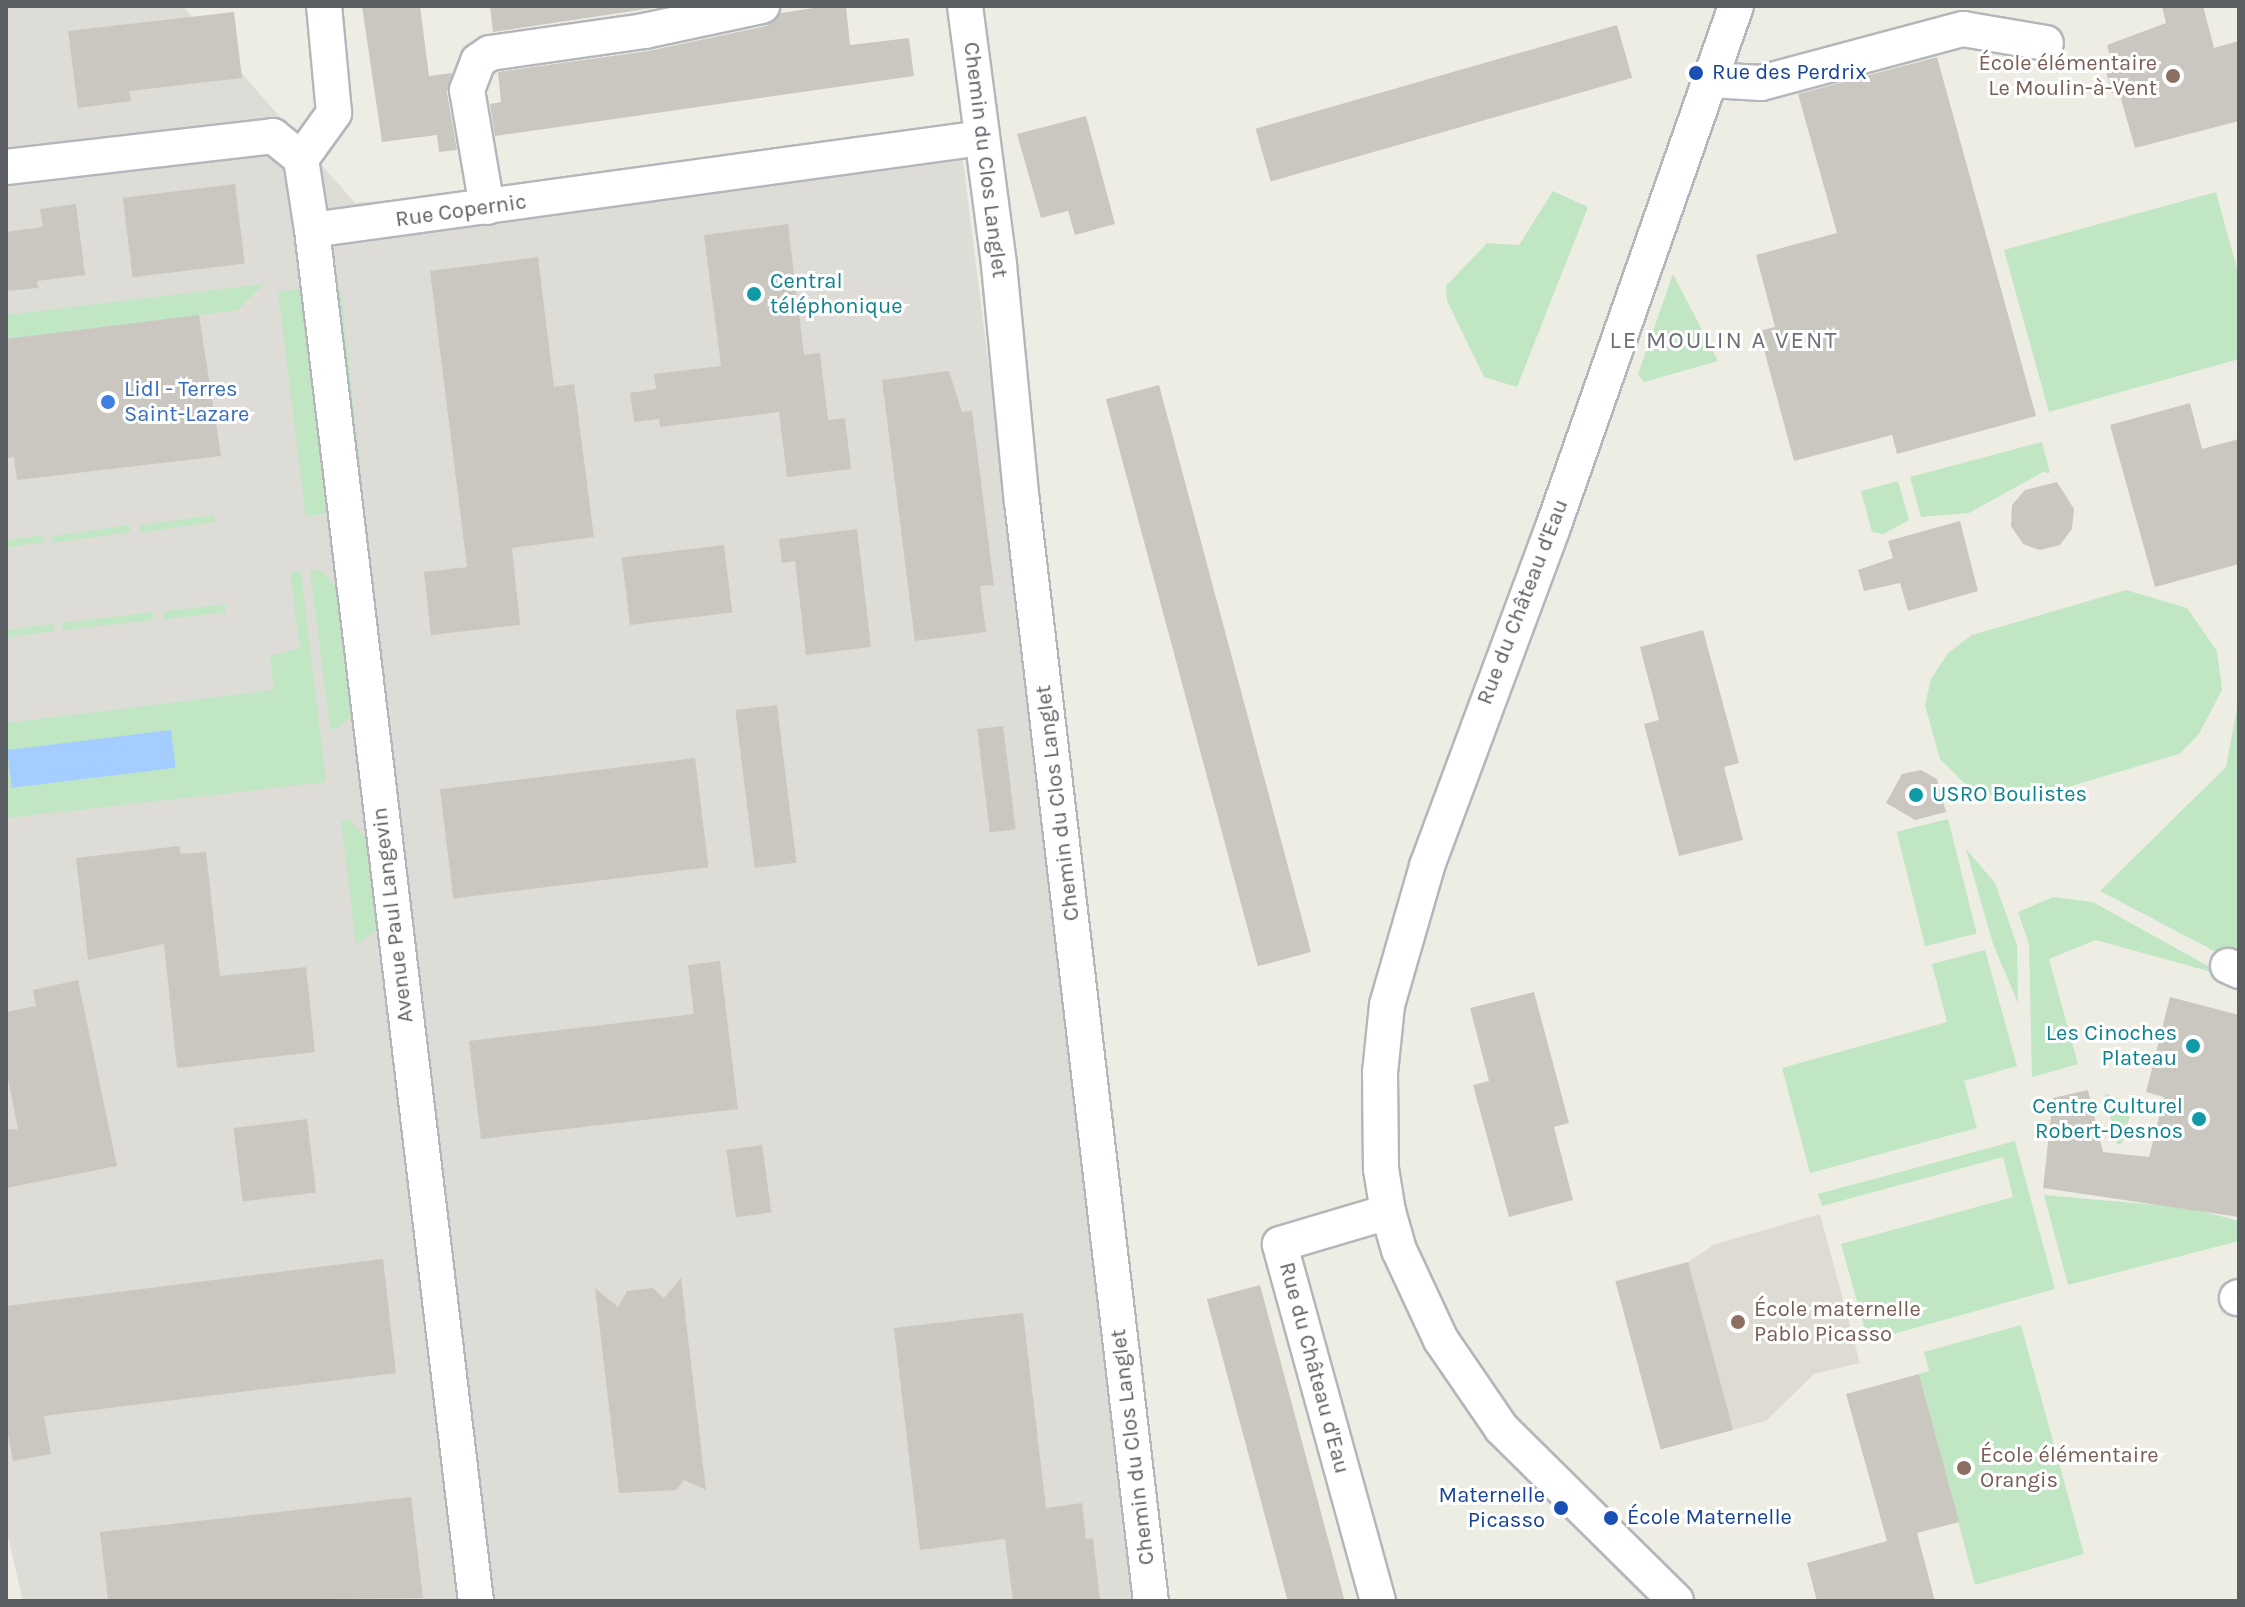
<!DOCTYPE html>
<html>
<head>
<meta charset="utf-8">
<style>
	body { margin:0 }
	#map { position:relative; width:2245px; height:1607px; overflow:hidden; background:#eeede4; font-family:Karla,sans-serif }
	div>[style] { position:absolute }
	[style*='--x'] { left:calc(var(--x)*1px); top:calc(var(--y)*1px); width:calc(var(--w)*1px); rotate:calc(var(--a)*1deg) }
	.industrial>* { inset:0; background:#dddcd6 }
	.education>* { inset:0; background:#dedcd2 }
	.green>* { inset:0; background:#c0e6c4; transform-origin:0 0 }
	.water>* { inset:0; background:#a4ceff; transform-origin:0 0 }
	.building>* { inset:0; background:#cac7c1; transform-origin:0 0 }
	.roads { filter:drop-shadow(2px 0 #b4b6bb) drop-shadow(-2px 0 #b4b6bb) drop-shadow(0 2px #b4b6bb) drop-shadow(0 -2px #b4b6bb) }
	.street>* { height:34px; margin:-17px; padding:0 17px; transform-origin:17px; border-radius:17px; background:#fff }
	.dots>* { width:22px; height:22px; translate:-50% -50%; box-sizing:border-box; border:4px solid #fff; border-radius:50% }
	span { translate:-50% -50%; white-space:nowrap; text-align:center; line-height:1.15; -webkit-text-stroke:6px #fff; paint-order:stroke }
	.education-label { font-size:22px; color:#785e54 }
	.right { translate:-100% -50%; text-align:right }
	.left { translate:0 -50%; text-align:left }
	.transit-label { font-size:22px; color:#164399 }
	.street-label { font-size:22px; color:#5c5f64 }
	.culture-label { font-size:22px; color:#0d838f }
	.shop-label { font-size:22px; color:#366cbe }
	.neighbourhood-label { font-size:24px; color:#6d7176; letter-spacing:2px }
	.frame { position:absolute; inset:0; border:8px solid #5c5f64; pointer-events:none }
</style>
</head>
<body>
<div id="map">
	<div class="industrial">
		<i style="clip-path:polygon(6px 6px,183px 6px,355px 203px,962px 153px,1144px 1601px,23px 1601px,6px 1528px)"></i>
	</div>
	<div class="education">
		<i style="clip-path:polygon(1820px 1214px,1860px 1363px,1814px 1374px,1766px 1421px,1661px 1449px,1615px 1281px,1688px 1262px,1715px 1244px)"></i>
	</div>
	<div class="green">
		<i style="clip-path:polygon(1553px 191px,1588px 207px,1517px 387px,1484px 377px,1447px 301px,1446px 286px,1487px 243px,1519px 245px)"></i>
		<i style="clip-path:polygon(2216px 192px,2239px 276px,2239px 359px,2049px 412px,2004px 250px)"></i>
		<i style="clip-path:polygon(1673px 274px,1718px 361px,1644px 382px,1638px 374px)"></i>
		<i style="clip-path:polygon(264px 284px,238px 310px,6px 339px,6px 315px)"></i>
		<i style="clip-path:polygon(334px 287px,341px 291px,362px 482px,357px 478px)"></i>
		<i style="left:301px;top:289px;width:226px;height:23px;rotate:83deg"></i>
		<i style="clip-path:polygon(2042px 442px,2050px 473px,2043px 472px,1969px 513px,1921px 517px,1910px 477px)"></i>
		<i style="clip-path:polygon(1898px 481px,1909px 520px,1883px 534px,1872px 532px,1861px 491px)"></i>
		<i style="left:214px;top:515px;width:7px;height:75px;rotate:82deg"></i>
		<i style="left:130px;top:525px;width:7px;height:79px;rotate:82deg"></i>
		<i style="left:43px;top:535px;width:7px;height:37px;rotate:82deg"></i>
		<i style="clip-path:polygon(310px 570px,322px 571px,338px 589px,353px 714px,337px 729px,330px 729px)"></i>
		<i style="clip-path:polygon(301px 572px,326px 782px,6px 818px,6px 723px,274px 690px,270px 656px,300px 648px,290px 573px)"></i>
		<i style="clip-path:polygon(2126px 590px,2187px 608px,2217px 651px,2222px 690px,2199px 734px,2179px 754px,2031px 798px,1998px 799px,1963px 782px,1940px 759px,1925px 705px,1931px 679px,1948px 653px,1972px 635px)"></i>
		<i style="left:225px;top:604px;width:8px;height:63px;rotate:83deg"></i>
		<i style="clip-path:polygon(153px 612px,153px 620px,62px 630px,62px 623px)"></i>
		<i style="left:53px;top:624px;width:7px;height:47px;rotate:82deg"></i>
		<i style="clip-path:polygon(2239px 697px,2239px 964px,2100px 891px,2226px 767px)"></i>
		<i style="clip-path:polygon(349px 819px,366px 838px,377px 930px,356px 944px,341px 820px)"></i>
		<i style="left:1948px;top:819px;width:118px;height:53px;rotate:76deg"></i>
		<i style="clip-path:polygon(1966px 849px,1995px 883px,2017px 945px,2018px 1003px,1993px 944px)"></i>
		<i style="clip-path:polygon(2053px 897px,2093px 902px,2226px 976px,2096px 940px,2049px 959px,2078px 1064px,2032px 1077px,2029px 944px,2018px 912px)"></i>
		<i style="clip-path:polygon(1985px 950px,2017px 1066px,1964px 1081px,1977px 1128px,1810px 1173px,1782px 1068px,1947px 1022px,1932px 964px)"></i>
		<i style="clip-path:polygon(2105px 1094px,2134px 1103px,2121px 1145px,2117px 1144px)"></i>
		<i style="clip-path:polygon(2015px 1141px,2055px 1289px,1868px 1341px,1841px 1244px,2013px 1197px,2003px 1157px,1822px 1206px,1818px 1194px)"></i>
		<i style="clip-path:polygon(2044px 1195px,2190px 1208px,2239px 1221px,2239px 1241px,2068px 1285px)"></i>
		<i style="clip-path:polygon(2021px 1325px,2084px 1554px,1975px 1585px,1919px 1374px,1929px 1371px,1924px 1352px)"></i>
	</div>
	<div class="water">
		<i style="left:171px;top:730px;width:38px;height:165px;rotate:83deg"></i>
	</div>
	<div class="building">
		<i style="clip-path:polygon(362px 6px,420px 6px,429px 76px,452px 73px,447px 93px,457px 150px,439px 152px,437px 135px,382px 142px)"></i>
		<i style="clip-path:polygon(490px 6px,666px 6px,493px 32px)"></i>
		<i style="clip-path:polygon(827px 6px,846px 6px,850px 45px,909px 38px,914px 76px,495px 136px,490px 104px,501px 102px,498px 72px,648px 51px,766px 26px,781px 13px)"></i>
		<i style="clip-path:polygon(2162px 6px,2203px 6px,2214px 48px,2239px 41px,2239px 121px,2135px 148px,2119px 92px,2112px 93px,2103px 61px,2111px 59px,2107px 45px,2166px 23px)"></i>
		<i style="clip-path:polygon(234px 12px,242px 78px,129px 91px,131px 101px,78px 108px,68px 31px)"></i>
		<i style="left:1617px;top:25px;width:55px;height:376px;rotate:74deg"></i>
		<i style="clip-path:polygon(1937px 57px,2036px 416px,1897px 454px,1892px 435px,1794px 461px,1759px 331px,1775px 327px,1756px 255px,1837px 233px,1798px 94px)"></i>
		<i style="clip-path:polygon(1086px 116px,1115px 224px,1075px 235px,1068px 211px,1041px 218px,1017px 134px)"></i>
		<i style="left:235px;top:184px;width:80px;height:113px;rotate:83deg"></i>
		<i style="clip-path:polygon(76px 204px,85px 275px,37px 281px,38px 288px,6px 291px,6px 232px,43px 227px,40px 209px)"></i>
		<i style="clip-path:polygon(788px 224px,804px 355px,820px 353px,828px 420px,845px 418px,851px 469px,787px 477px,779px 412px,660px 427px,659px 419px,634px 422px,630px 393px,656px 389px,654px 374px,721px 366px,704px 235px)"></i>
		<i style="clip-path:polygon(538px 257px,554px 387px,574px 384px,594px 537px,512px 548px,520px 625px,431px 635px,424px 572px,467px 567px,430px 271px)"></i>
		<i style="clip-path:polygon(199px 315px,221px 456px,17px 480px,14px 457px,6px 458px,6px 339px)"></i>
		<i style="clip-path:polygon(949px 371px,962px 412px,972px 411px,994px 585px,980px 586px,986px 632px,915px 641px,882px 380px)"></i>
		<i style="left:1159px;top:385px;width:587px;height:55px;rotate:75deg"></i>
		<i style="clip-path:polygon(2190px 403px,2202px 449px,2239px 439px,2239px 564px,2155px 587px,2110px 425px)"></i>
		<i style="clip-path:polygon(2057px 482px,2074px 509px,2072px 529px,2060px 545px,2040px 550px,2023px 544px,2011px 526px,2012px 505px,2025px 490px)"></i>
		<i style="clip-path:polygon(1960px 521px,1978px 591px,1908px 611px,1900px 583px,1864px 591px,1858px 570px,1893px 558px,1888px 541px)"></i>
		<i style="clip-path:polygon(857px 529px,871px 647px,806px 655px,795px 561px,782px 563px,779px 539px)"></i>
		<i style="left:724px;top:545px;width:68px;height:103px;rotate:83deg"></i>
		<i style="clip-path:polygon(1703px 630px,1739px 763px,1724px 767px,1743px 840px,1679px 856px,1644px 724px,1659px 720px,1640px 647px)"></i>
		<i style="left:777px;top:705px;width:159px;height:42px;rotate:83deg"></i>
		<i style="left:1003px;top:726px;width:104px;height:26px;rotate:83deg"></i>
		<i style="left:695px;top:758px;width:110px;height:257px;rotate:83deg"></i>
		<i style="clip-path:polygon(1921px 770px,1937px 779px,1946px 812px,1915px 820px,1886px 803px,1902px 774px)"></i>
		<i style="clip-path:polygon(179px 846px,181px 854px,206px 852px,220px 976px,306px 967px,315px 1052px,177px 1068px,164px 944px,88px 960px,76px 858px)"></i>
		<i style="clip-path:polygon(720px 961px,738px 1109px,481px 1139px,469px 1041px,694px 1014px,688px 965px)"></i>
		<i style="clip-path:polygon(78px 980px,117px 1166px,6px 1188px,6px 1130px,18px 1129px,6px 1069px,6px 1012px,36px 1006px,33px 990px)"></i>
		<i style="clip-path:polygon(1534px 992px,1569px 1123px,1554px 1127px,1573px 1200px,1509px 1217px,1473px 1085px,1489px 1081px,1470px 1008px)"></i>
		<i style="clip-path:polygon(2170px 997px,2239px 1015px,2239px 1217px,2043px 1188px,2053px 1098px,2088px 1090px,2103px 1152px,2149px 1157px,2164px 1097px,2146px 1092px)"></i>
		<i style="left:307px;top:1119px;width:74px;height:74px;rotate:83deg"></i>
		<i style="left:762px;top:1145px;width:68px;height:36px;rotate:82deg"></i>
		<i style="clip-path:polygon(383px 1259px,396px 1373px,44px 1416px,51px 1454px,13px 1461px,6px 1423px,6px 1306px)"></i>
		<i style="left:1688px;top:1262px;width:174px;height:75px;rotate:75deg"></i>
		<i style="clip-path:polygon(681px 1278px,706px 1490px,684px 1480px,676px 1490px,619px 1493px,595px 1288px,618px 1307px,627px 1291px,653px 1288px,664px 1298px)"></i>
		<i style="left:1260px;top:1285px;width:327px;height:55px;rotate:75deg"></i>
		<i style="clip-path:polygon(1023px 1313px,1046px 1508px,1082px 1503px,1086px 1539px,1093px 1538px,1100px 1601px,1013px 1601px,1005px 1539px,920px 1550px,894px 1328px)"></i>
		<i style="clip-path:polygon(1919px 1374px,1959px 1522px,1917px 1533px,1935px 1601px,1817px 1601px,1807px 1563px,1887px 1541px,1846px 1394px)"></i>
		<i style="clip-path:polygon(411px 1497px,423px 1598px,108px 1601px,100px 1532px)"></i>
	</div>
	<div class="roads">
		<div class="street">
			<i style="--x:965;--y:6;--w:261;--a:82.5"></i>
			<i style="--x:999;--y:265;--w:238;--a:84.5"></i>
			<i style="--x:1022;--y:502;--w:1107;--a:83.31"></i>
			<i style="--x:1711;--y:80;--w:50;--a:3.4"></i>
			<i style="--x:1761;--y:83;--w:209;--a:-15"></i>
			<i style="--x:1963;--y:29;--w:84;--a:9.6"></i>
			<i style="--x:301;--y:159;--w:57;--a:-54.3"></i>
			<i style="--x:334;--y:113;--w:107;--a:-95.3"></i>
			<i style="--x:6;--y:167;--w:269;--a:-6.6"></i>
			<i style="--x:273;--y:136;--w:36;--a:39"></i>
			<i style="--x:301;--y:159;--w:72;--a:81.2"></i>
			<i style="--x:312;--y:230;--w:676;--a:-7.82"></i>
			<i style="--x:487;--y:207;--w:119;--a:-99.7"></i>
			<i style="--x:467;--y:90;--w:31;--a:-69"></i>
			<i style="--x:478;--y:61;--w:14;--a:-34"></i>
			<i style="--x:490;--y:53;--w:156;--a:-8.1"></i>
			<i style="--x:644;--y:31;--w:121;--a:-12"></i>
			<i style="--x:312;--y:230;--w:1381;--a:83.18"></i>
			<i style="--x:2228;--y:966;--w:12;--a:24"></i>
			<i style="--x:2237;--y:1298;--w:2;--a:-27"></i>
			<i style="--x:1378;--y:1601;--w:370;--a:-105.4"></i>
			<i style="--x:1280;--y:1244;--w:113;--a:-16.5"></i>
			<i style="--x:1676;--y:1601;--w:245;--a:-135.3"></i>
			<i style="--x:1502;--y:1429;--w:108;--a:-124.4"></i>
			<i style="--x:1441;--y:1340;--w:99;--a:-115"></i>
			<i style="--x:1399;--y:1250;--w:40;--a:-106"></i>
			<i style="--x:1388;--y:1212;--w:44;--a:-99.2"></i>
			<i style="--x:1381;--y:1169;--w:96;--a:-90.6"></i>
			<i style="--x:1380;--y:1073;--w:68;--a:-84.1"></i>
			<i style="--x:1387;--y:1005;--w:145;--a:-73.9"></i>
			<i style="--x:1427;--y:866;--w:358;--a:-69.6"></i>
			<i style="--x:1552;--y:530;--w:555;--a:-70.65"></i>
		</div>
	</div>
	<div class="dots">
		<i style="left:1696px;top:73px;background:#1a4fb4"></i>
		<i style="left:2173px;top:76px;background:#8d6e63"></i>
		<i style="left:754px;top:294px;background:#0f9aa8"></i>
		<i style="left:108px;top:402px;background:#3f7fe0"></i>
		<i style="left:1916px;top:795px;background:#0f9aa8"></i>
		<i style="left:2193px;top:1046px;background:#0f9aa8"></i>
		<i style="left:2199px;top:1119px;background:#0f9aa8"></i>
		<i style="left:1738px;top:1322px;background:#8d6e63"></i>
		<i style="left:1964px;top:1468px;background:#8d6e63"></i>
		<i style="left:1561px;top:1508px;background:#1a4fb4"></i>
		<i style="left:1611px;top:1518px;background:#1a4fb4"></i>
	</div>
	<div class="education-label">
		<span class="right" style="left:2157px;top:76px">École élémentaire<br>Le Moulin-à-Vent</span>
		<span class="left" style="left:1754px;top:1322px">École maternelle<br>Pablo Picasso</span>
		<span class="left" style="left:1980px;top:1468px">École élémentaire<br>Orangis</span>
	</div>
	<div class="transit-label">
		<span class="left" style="left:1712px;top:73px">Rue des Perdrix</span>
		<span class="right" style="left:1545px;top:1508px">Maternelle<br>Picasso</span>
		<span class="left" style="left:1627px;top:1518px">École Maternelle</span>
	</div>
	<div class="street-label">
		<span style="left:985px;top:160px;rotate:83deg">Chemin du Clos Langlet</span>
		<span style="left:461px;top:211px;rotate:-8deg">Rue Copernic</span>
		<span style="left:1523px;top:602px;rotate:-69deg">Rue du Château d'Eau</span>
		<span style="left:1058px;top:803px;rotate:-97deg">Chemin du Clos Langlet</span>
		<span style="left:393px;top:915px;rotate:-97deg">Avenue Paul Langevin</span>
		<span style="left:1314px;top:1368px;rotate:75deg">Rue du Château d'Eau</span>
		<span style="left:1133px;top:1447px;rotate:-97deg">Chemin du Clos Langlet</span>
	</div>
	<div class="culture-label">
		<span class="left" style="left:770px;top:294px">Central<br>téléphonique</span>
		<span class="left" style="left:1932px;top:795px">USRO Boulistes</span>
		<span class="right" style="left:2177px;top:1046px">Les Cinoches<br>Plateau</span>
		<span class="right" style="left:2183px;top:1119px">Centre Culturel<br>Robert-Desnos</span>
	</div>
	<div class="shop-label">
		<span class="left" style="left:124px;top:402px">Lidl - Terres<br>Saint-Lazare</span>
	</div>
	<div class="neighbourhood-label">
		<span style="left:1724px;top:341px">LE MOULIN A VENT</span>
	</div>
	<div class="frame"></div>
</div>
</body>
</html>
